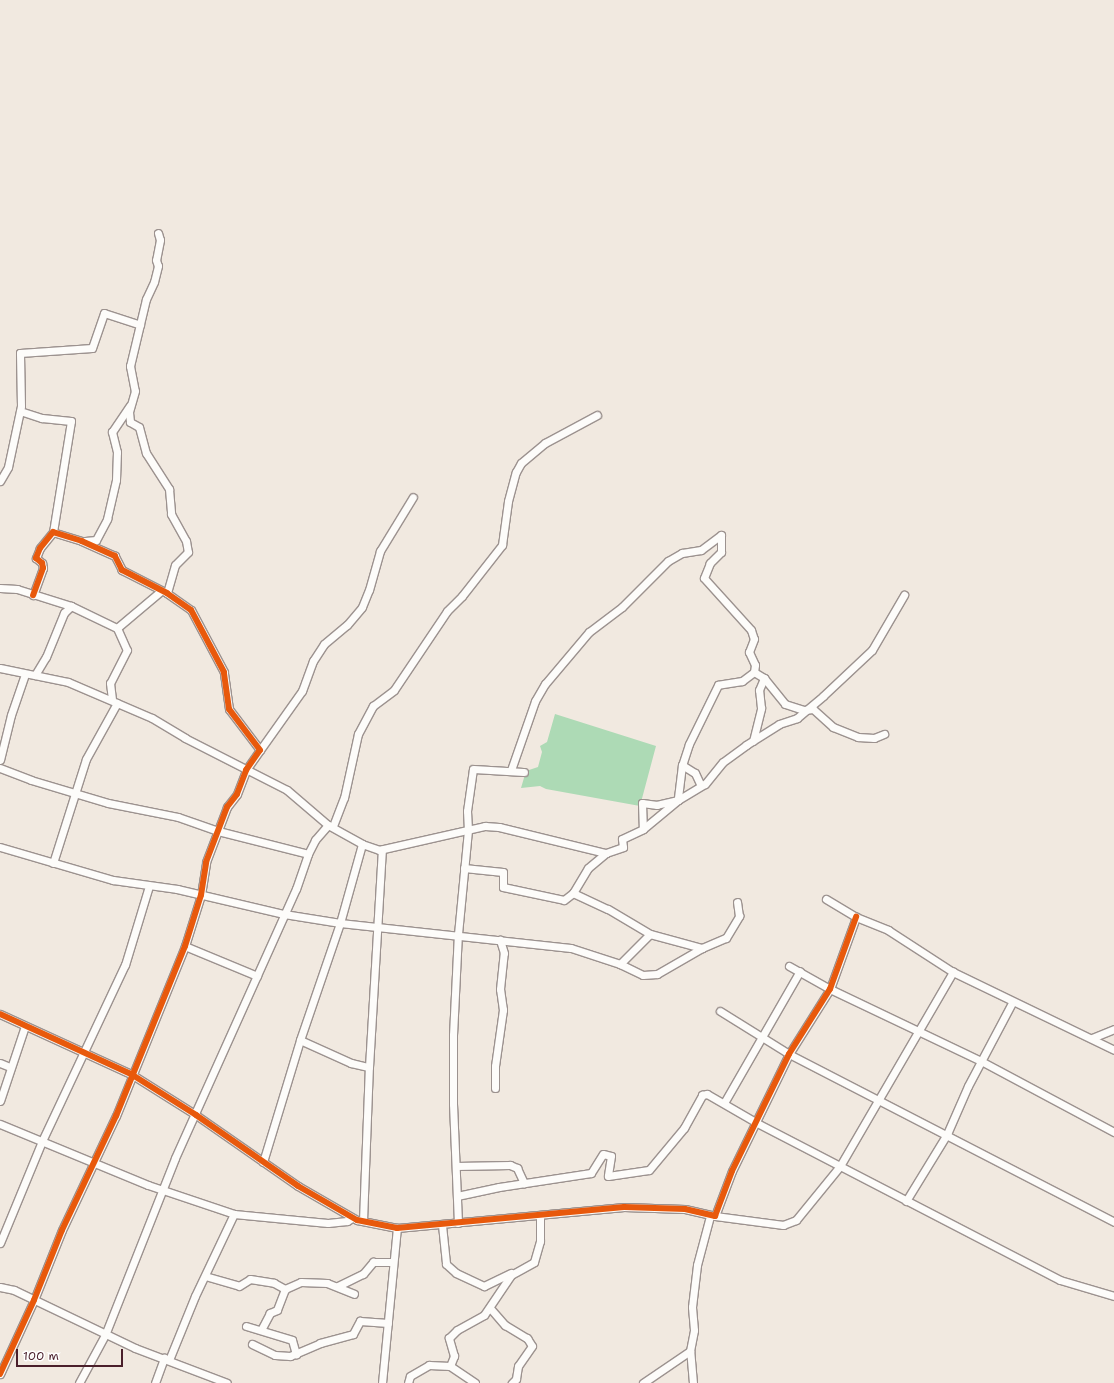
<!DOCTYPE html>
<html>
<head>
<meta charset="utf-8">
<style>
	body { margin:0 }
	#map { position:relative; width:1114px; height:1383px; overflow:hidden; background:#f1e9e0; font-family:"Shantell Sans",sans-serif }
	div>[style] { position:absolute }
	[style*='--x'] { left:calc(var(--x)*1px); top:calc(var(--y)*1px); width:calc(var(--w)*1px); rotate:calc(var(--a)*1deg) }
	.green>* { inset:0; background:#addab5 }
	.roads { filter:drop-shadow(1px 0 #9c928f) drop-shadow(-1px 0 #9c928f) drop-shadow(0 1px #9c928f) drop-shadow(0 -1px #9c928f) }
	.minor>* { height:7px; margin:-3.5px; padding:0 3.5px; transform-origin:3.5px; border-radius:3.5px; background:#fdfcfa }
	.cycleway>* { height:6px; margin:-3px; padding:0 3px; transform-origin:3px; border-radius:3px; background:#e8590c }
	span { translate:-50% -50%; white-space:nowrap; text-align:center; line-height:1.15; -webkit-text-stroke:3px #fff; paint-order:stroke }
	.scale { position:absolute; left:16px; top:1349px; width:107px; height:18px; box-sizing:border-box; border:2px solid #4a1f2b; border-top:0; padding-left:5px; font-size:12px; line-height:14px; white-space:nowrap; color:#4a1f2b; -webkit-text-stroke:3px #fff; paint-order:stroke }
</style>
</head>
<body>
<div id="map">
	<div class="green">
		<i style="clip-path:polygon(555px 714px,656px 746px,640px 806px,546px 789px,540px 786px,521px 788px,526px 771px,538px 767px,542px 752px,540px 746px,547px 742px)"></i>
	</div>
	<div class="roads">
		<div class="minor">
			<i style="--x:158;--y:233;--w:7;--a:74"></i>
			<i style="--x:160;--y:240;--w:20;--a:101"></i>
			<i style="--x:156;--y:260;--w:6;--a:72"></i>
			<i style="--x:158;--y:266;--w:16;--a:104"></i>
			<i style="--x:154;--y:282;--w:19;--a:115"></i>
			<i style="--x:146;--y:299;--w:69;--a:103.4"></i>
			<i style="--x:130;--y:366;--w:25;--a:79"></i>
			<i style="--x:135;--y:391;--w:22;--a:106"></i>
			<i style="--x:129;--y:412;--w:10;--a:84"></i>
			<i style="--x:130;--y:422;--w:10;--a:29"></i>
			<i style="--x:139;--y:427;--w:27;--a:75"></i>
			<i style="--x:146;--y:453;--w:43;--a:57.4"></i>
			<i style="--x:169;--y:489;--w:25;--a:85"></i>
			<i style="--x:171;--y:514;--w:31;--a:61"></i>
			<i style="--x:186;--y:541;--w:11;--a:80"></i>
			<i style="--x:188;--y:552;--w:18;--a:135"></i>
			<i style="--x:175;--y:565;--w:29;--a:106"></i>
			<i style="--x:20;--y:411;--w:23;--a:18"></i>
			<i style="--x:42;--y:418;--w:29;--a:6"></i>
			<i style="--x:71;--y:421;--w:112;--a:99.2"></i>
			<i style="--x:0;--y:481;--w:16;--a:-60"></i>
			<i style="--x:8;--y:467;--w:62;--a:-78"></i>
			<i style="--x:21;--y:406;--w:53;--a:-91.1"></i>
			<i style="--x:20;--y:353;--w:72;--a:-4"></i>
			<i style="--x:92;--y:348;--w:37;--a:-71"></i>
			<i style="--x:104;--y:313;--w:38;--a:18"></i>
			<i style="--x:85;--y:541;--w:11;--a:-5"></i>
			<i style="--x:96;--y:540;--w:24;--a:-62"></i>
			<i style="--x:107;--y:519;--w:40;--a:-77"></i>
			<i style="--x:116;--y:480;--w:28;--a:-88"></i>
			<i style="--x:117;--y:452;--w:21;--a:-104"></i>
			<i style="--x:112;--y:432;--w:32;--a:-56"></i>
			<i style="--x:0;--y:588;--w:17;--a:3"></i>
			<i style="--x:17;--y:589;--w:57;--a:17.5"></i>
			<i style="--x:71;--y:606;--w:51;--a:25.6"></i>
			<i style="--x:117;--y:628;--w:24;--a:66"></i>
			<i style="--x:127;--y:650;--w:37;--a:117"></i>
			<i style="--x:110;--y:683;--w:17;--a:83"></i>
			<i style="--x:117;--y:628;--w:57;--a:-40.1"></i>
			<i style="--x:0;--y:668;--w:69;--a:11.6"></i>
			<i style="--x:68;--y:682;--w:91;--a:23.2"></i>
			<i style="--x:152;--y:718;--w:39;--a:31"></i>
			<i style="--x:185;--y:738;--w:114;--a:27"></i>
			<i style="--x:287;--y:790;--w:54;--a:40.5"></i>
			<i style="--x:328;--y:825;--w:39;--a:29"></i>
			<i style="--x:362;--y:844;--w:18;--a:19"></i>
			<i style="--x:379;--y:850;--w:109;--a:-12.8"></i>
			<i style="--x:485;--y:826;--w:14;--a:4"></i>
			<i style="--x:499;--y:827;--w:110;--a:13.7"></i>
			<i style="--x:754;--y:672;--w:12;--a:31"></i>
			<i style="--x:764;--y:678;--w:33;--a:51"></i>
			<i style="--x:785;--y:704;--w:20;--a:18"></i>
			<i style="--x:804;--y:710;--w:9;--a:-6"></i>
			<i style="--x:813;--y:709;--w:27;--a:42"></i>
			<i style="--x:833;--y:727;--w:27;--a:22"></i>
			<i style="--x:858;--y:737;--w:16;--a:4"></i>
			<i style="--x:874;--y:738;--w:11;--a:-22"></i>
			<i style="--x:35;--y:675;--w:21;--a:-59"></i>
			<i style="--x:46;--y:657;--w:48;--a:-67.8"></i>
			<i style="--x:64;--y:613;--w:10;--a:-45"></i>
			<i style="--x:753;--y:741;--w:34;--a:-76"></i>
			<i style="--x:761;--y:708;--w:18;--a:-96"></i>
			<i style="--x:759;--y:690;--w:13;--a:-67"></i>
			<i style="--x:260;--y:750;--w:72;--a:-54.6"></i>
			<i style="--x:302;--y:691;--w:32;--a:-70"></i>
			<i style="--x:313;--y:661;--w:20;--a:-57"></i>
			<i style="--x:324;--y:644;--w:30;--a:-40"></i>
			<i style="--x:347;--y:625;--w:23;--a:-50"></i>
			<i style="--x:362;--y:607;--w:18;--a:-68"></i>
			<i style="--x:369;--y:590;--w:41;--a:-74.2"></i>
			<i style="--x:380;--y:551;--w:63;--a:-58.6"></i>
			<i style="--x:0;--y:760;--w:46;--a:-76.3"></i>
			<i style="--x:11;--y:715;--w:43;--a:-71.1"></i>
			<i style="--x:682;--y:765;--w:15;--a:32"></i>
			<i style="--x:695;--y:773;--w:14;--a:65"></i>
			<i style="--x:0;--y:768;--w:33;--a:21"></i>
			<i style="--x:31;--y:780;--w:80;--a:16.6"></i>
			<i style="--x:108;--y:803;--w:71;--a:11.3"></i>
			<i style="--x:178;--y:817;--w:42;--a:19.3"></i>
			<i style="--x:218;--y:831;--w:93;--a:14.3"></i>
			<i style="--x:511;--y:770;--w:73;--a:-70.8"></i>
			<i style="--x:535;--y:701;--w:20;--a:-60"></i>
			<i style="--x:545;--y:684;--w:68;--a:-49.8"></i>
			<i style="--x:589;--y:632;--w:41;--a:-37.1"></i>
			<i style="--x:622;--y:607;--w:65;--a:-45"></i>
			<i style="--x:668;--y:561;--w:16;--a:-30"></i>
			<i style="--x:682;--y:553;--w:19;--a:-9"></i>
			<i style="--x:701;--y:550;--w:25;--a:-37"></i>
			<i style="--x:721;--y:535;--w:17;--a:90"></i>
			<i style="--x:721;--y:552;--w:16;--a:135"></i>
			<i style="--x:710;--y:563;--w:16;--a:112"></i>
			<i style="--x:704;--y:578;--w:70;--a:47.9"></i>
			<i style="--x:751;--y:630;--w:9;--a:72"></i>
			<i style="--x:754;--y:639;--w:14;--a:111"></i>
			<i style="--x:749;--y:652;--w:14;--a:65"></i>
			<i style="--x:755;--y:665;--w:7;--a:98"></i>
			<i style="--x:754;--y:672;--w:15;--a:143"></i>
			<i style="--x:742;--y:681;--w:24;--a:171"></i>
			<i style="--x:718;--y:685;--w:66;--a:116.2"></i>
			<i style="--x:689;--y:744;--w:22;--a:108"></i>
			<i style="--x:682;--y:765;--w:35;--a:97"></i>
			<i style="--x:678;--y:800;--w:22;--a:167"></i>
			<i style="--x:657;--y:805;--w:15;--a:-172"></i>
			<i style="--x:642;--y:803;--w:26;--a:88"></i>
			<i style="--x:333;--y:826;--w:30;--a:-69"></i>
			<i style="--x:344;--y:798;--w:66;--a:-77.7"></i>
			<i style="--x:358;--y:734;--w:32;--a:-62"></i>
			<i style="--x:373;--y:706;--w:26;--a:-37"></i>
			<i style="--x:394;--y:690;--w:95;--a:-56.1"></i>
			<i style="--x:447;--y:611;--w:21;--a:-45"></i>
			<i style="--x:462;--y:596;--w:65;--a:-51.9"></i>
			<i style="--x:502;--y:545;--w:44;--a:-82.2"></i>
			<i style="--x:508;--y:501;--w:30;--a:-75"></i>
			<i style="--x:516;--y:472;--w:10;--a:-61"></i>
			<i style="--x:521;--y:463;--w:31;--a:-40"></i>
			<i style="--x:545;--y:443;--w:59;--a:-28.3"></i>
			<i style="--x:0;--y:847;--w:118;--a:16.3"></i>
			<i style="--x:113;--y:880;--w:65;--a:8"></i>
			<i style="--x:177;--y:889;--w:110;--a:13.2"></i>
			<i style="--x:284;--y:914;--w:57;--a:9.1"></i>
			<i style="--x:340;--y:923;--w:232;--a:6.2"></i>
			<i style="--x:571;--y:948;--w:52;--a:18.1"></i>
			<i style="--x:620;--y:964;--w:25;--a:26"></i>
			<i style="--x:643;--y:975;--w:14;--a:-4"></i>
			<i style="--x:657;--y:974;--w:52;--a:-30"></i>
			<i style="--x:702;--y:948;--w:26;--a:-23"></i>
			<i style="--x:726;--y:938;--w:26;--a:-59"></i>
			<i style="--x:739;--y:916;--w:14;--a:-98"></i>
			<i style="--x:53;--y:863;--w:109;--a:-72.4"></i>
			<i style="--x:86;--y:759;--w:64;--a:-61"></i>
			<i style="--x:464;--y:868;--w:39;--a:6"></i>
			<i style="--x:503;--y:872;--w:15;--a:90"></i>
			<i style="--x:503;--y:887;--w:62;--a:12"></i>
			<i style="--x:564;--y:900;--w:11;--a:-38"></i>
			<i style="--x:573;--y:893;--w:29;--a:-59"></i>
			<i style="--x:588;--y:868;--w:23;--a:-40"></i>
			<i style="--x:606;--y:853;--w:18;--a:-19"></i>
			<i style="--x:623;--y:847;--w:8;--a:-97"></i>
			<i style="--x:622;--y:839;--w:23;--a:-25"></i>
			<i style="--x:643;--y:829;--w:45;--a:-39.6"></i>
			<i style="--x:678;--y:800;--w:31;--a:-31"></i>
			<i style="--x:705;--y:784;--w:28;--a:-51"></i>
			<i style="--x:723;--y:762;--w:29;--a:-36"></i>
			<i style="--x:746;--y:745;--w:39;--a:-32"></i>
			<i style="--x:779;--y:724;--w:19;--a:-18"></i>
			<i style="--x:797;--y:718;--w:34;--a:-40"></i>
			<i style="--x:823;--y:696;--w:67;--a:-43.2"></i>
			<i style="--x:872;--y:650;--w:64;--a:-59.8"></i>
			<i style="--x:573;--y:893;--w:38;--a:25"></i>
			<i style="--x:608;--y:909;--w:49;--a:30.8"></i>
			<i style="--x:826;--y:899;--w:35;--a:31"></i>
			<i style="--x:856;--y:917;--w:35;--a:22"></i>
			<i style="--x:888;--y:930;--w:77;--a:32.9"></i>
			<i style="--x:953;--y:972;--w:179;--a:25.8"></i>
			<i style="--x:185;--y:946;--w:78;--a:22.6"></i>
			<i style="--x:620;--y:964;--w:42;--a:-45"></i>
			<i style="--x:650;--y:934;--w:54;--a:15.1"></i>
			<i style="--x:789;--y:966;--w:47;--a:29.3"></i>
			<i style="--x:830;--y:989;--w:167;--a:25.5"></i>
			<i style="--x:981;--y:1061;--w:151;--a:28.1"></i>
			<i style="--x:720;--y:1011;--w:81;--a:31.9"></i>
			<i style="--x:789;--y:1054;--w:366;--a:27.3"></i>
			<i style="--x:0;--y:1014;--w:144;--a:24.6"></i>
			<i style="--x:131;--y:1074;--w:77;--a:32.2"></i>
			<i style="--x:196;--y:1115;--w:124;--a:34.8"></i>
			<i style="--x:298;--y:1186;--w:68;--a:30"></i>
			<i style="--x:357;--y:1220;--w:41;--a:11.3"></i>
			<i style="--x:397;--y:1228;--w:228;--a:-5.3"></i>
			<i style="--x:624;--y:1207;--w:61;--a:1.9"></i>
			<i style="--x:685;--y:1209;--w:31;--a:13"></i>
			<i style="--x:715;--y:1216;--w:48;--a:-69.3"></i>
			<i style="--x:732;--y:1171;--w:130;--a:-64"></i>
			<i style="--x:789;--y:1054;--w:77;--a:-57.8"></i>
			<i style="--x:830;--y:989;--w:77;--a:-70.1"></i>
			<i style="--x:1092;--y:1038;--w:24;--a:-22"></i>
			<i style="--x:300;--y:1040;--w:56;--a:24.3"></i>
			<i style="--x:351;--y:1063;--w:18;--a:13"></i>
			<i style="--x:0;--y:1063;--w:11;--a:22"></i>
			<i style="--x:495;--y:1088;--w:22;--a:-90"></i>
			<i style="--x:495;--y:1066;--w:57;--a:-81.9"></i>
			<i style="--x:503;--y:1010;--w:21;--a:-98"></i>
			<i style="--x:500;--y:989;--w:36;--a:-84"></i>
			<i style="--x:504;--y:953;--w:14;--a:-107"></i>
			<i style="--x:0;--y:1101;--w:79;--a:-71.6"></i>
			<i style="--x:724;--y:1103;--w:152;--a:-60.1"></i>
			<i style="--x:0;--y:1124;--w:160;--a:22.4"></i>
			<i style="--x:148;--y:1185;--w:91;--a:18.6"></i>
			<i style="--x:234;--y:1214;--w:94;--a:5.5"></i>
			<i style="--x:328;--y:1223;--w:19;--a:-6"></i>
			<i style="--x:347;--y:1221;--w:6;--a:-31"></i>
			<i style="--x:263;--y:1162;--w:127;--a:-73.1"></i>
			<i style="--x:300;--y:1040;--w:124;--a:-71.1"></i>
			<i style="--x:340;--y:923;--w:82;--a:-74.4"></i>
			<i style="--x:456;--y:1166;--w:54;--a:-1.1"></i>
			<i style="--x:510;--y:1165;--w:8;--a:23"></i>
			<i style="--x:517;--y:1168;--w:17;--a:65"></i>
			<i style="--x:457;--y:1196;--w:43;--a:-12.1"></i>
			<i style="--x:499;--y:1187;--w:93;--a:-8.7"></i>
			<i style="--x:591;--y:1173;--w:22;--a:-58"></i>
			<i style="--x:603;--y:1154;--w:8;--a:14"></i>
			<i style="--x:611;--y:1156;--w:20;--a:99"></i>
			<i style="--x:608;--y:1176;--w:41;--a:-8.3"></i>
			<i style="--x:649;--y:1170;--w:55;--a:-50.2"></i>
			<i style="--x:684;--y:1128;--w:38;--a:-61"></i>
			<i style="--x:702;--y:1095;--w:5;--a:-11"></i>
			<i style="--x:707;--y:1094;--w:58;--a:30.1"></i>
			<i style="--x:757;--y:1123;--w:341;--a:27.4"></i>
			<i style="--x:1060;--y:1280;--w:56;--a:16.5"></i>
			<i style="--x:906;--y:1201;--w:79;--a:-58.5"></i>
			<i style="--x:947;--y:1134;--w:52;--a:-66.4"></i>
			<i style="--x:968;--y:1086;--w:94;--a:-62.1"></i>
			<i style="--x:715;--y:1216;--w:69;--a:7.5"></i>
			<i style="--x:783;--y:1225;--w:14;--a:-21"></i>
			<i style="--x:796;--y:1220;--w:70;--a:-50.8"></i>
			<i style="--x:840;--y:1166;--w:225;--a:-59.8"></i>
			<i style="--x:363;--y:1221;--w:154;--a:-87.8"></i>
			<i style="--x:369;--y:1067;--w:218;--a:-86.6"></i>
			<i style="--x:458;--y:1223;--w:119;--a:-92.4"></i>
			<i style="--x:453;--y:1104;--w:69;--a:-90"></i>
			<i style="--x:453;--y:1035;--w:101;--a:-87.2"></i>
			<i style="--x:458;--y:934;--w:104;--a:-84.5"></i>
			<i style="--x:468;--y:830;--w:19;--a:-93"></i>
			<i style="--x:467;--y:811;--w:42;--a:-81.9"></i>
			<i style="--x:473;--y:769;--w:51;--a:3.4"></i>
			<i style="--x:442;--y:1225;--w:39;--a:84"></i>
			<i style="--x:446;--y:1264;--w:13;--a:42"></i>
			<i style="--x:456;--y:1273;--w:31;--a:25"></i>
			<i style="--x:484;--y:1286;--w:30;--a:-26"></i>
			<i style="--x:0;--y:1243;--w:110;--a:-67.6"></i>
			<i style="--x:42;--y:1141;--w:195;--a:-64.8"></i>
			<i style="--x:125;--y:965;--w:83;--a:-73.1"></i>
			<i style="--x:205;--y:1276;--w:35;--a:16"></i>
			<i style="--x:239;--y:1286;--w:13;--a:-32"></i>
			<i style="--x:250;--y:1279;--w:24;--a:9"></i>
			<i style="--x:274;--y:1283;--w:13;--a:29"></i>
			<i style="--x:285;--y:1289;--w:22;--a:111"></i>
			<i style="--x:277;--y:1310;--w:8;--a:157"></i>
			<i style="--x:270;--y:1313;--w:19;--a:118"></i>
			<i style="--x:338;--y:1286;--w:28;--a:-26"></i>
			<i style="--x:363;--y:1274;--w:16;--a:-50"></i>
			<i style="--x:373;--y:1262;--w:20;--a:0"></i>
			<i style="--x:0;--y:1287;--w:14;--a:12"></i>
			<i style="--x:14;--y:1290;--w:134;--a:25.6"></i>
			<i style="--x:135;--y:1348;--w:98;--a:20.8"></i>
			<i style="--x:285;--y:1289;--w:17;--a:-24"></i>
			<i style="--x:301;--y:1282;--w:26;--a:2"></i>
			<i style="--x:327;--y:1283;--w:29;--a:22"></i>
			<i style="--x:490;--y:1308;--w:23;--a:49"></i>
			<i style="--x:505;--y:1325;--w:26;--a:31"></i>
			<i style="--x:527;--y:1338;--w:9;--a:58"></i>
			<i style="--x:532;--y:1346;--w:24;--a:125"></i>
			<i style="--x:518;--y:1366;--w:13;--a:99"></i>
			<i style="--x:516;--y:1379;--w:6;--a:135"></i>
			<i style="--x:246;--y:1326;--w:48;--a:16.9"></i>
			<i style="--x:292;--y:1340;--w:15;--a:74"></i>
			<i style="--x:252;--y:1344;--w:25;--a:26"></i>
			<i style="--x:275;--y:1355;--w:15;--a:4"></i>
			<i style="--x:290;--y:1356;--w:33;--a:-23"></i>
			<i style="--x:320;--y:1343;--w:34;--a:-15"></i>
			<i style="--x:353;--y:1334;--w:15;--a:-62"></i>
			<i style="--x:360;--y:1321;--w:28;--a:4"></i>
			<i style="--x:169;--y:1360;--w:69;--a:-67.9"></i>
			<i style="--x:195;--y:1296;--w:91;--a:-64.6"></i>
			<i style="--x:450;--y:1366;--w:11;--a:-68"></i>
			<i style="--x:454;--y:1356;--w:19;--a:-106"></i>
			<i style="--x:449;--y:1338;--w:11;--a:-45"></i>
			<i style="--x:457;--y:1330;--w:31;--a:-29"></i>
			<i style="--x:484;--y:1315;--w:48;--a:-56"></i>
			<i style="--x:511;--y:1275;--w:26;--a:-29"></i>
			<i style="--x:534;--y:1262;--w:22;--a:-74"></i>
			<i style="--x:540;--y:1241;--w:25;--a:-90"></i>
			<i style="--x:0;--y:1374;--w:81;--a:-65.3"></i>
			<i style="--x:34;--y:1300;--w:75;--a:-68.2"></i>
			<i style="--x:62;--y:1230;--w:126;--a:-64.7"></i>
			<i style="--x:116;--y:1116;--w:183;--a:-67.9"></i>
			<i style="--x:185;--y:946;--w:53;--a:-72.6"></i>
			<i style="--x:201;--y:895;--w:33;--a:-81"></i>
			<i style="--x:206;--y:862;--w:59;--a:-69.1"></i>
			<i style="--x:227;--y:807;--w:16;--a:-52"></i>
			<i style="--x:237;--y:794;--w:26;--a:-69"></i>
			<i style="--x:246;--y:770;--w:24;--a:-55"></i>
			<i style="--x:260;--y:750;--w:51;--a:-127.1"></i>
			<i style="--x:229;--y:709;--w:37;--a:-98"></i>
			<i style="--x:224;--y:672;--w:70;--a:-118"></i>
			<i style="--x:191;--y:610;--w:29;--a:-145"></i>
			<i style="--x:167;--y:593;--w:51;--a:-152.9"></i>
			<i style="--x:122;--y:570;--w:16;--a:-117"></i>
			<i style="--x:115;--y:556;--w:36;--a:-156"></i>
			<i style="--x:82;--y:541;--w:30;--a:-163"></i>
			<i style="--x:53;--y:532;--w:21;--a:129"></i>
			<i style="--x:40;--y:548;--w:11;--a:112"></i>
			<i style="--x:36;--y:558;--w:8;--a:40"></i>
			<i style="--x:42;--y:563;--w:5;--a:79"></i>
			<i style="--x:43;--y:568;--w:29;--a:110"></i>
			<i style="--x:79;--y:1383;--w:55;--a:-61.6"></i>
			<i style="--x:105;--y:1335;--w:190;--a:-68.4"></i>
			<i style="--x:175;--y:1158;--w:295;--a:-65.8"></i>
			<i style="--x:296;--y:889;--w:37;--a:-71"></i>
			<i style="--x:308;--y:854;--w:16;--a:-63"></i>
			<i style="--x:315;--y:840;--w:20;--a:-49"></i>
			<i style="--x:155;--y:1383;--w:27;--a:-70"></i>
			<i style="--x:382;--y:1383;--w:156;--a:-84.5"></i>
			<i style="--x:408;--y:1383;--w:7;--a:-74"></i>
			<i style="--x:410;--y:1376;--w:22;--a:-30"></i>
			<i style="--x:429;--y:1365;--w:21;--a:3"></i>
			<i style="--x:450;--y:1366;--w:30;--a:34"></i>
			<i style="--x:643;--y:1383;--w:57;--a:-34.2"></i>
			<i style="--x:693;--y:1383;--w:32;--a:-95"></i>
			<i style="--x:690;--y:1351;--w:21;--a:-79"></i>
			<i style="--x:694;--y:1330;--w:23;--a:-95"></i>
			<i style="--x:692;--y:1307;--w:42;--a:-83.2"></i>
			<i style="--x:697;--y:1265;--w:51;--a:-75.1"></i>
		</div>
	</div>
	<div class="cycleway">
		<i style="--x:0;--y:1014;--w:144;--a:24.6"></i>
		<i style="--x:131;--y:1074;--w:77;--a:32.2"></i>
		<i style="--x:196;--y:1115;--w:124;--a:34.8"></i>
		<i style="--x:298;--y:1186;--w:68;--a:30"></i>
		<i style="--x:357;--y:1220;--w:41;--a:11.3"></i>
		<i style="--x:397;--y:1228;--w:228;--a:-5.3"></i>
		<i style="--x:624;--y:1207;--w:61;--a:1.9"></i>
		<i style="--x:685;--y:1209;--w:31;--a:13"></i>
		<i style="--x:715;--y:1216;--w:48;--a:-69.3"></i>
		<i style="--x:732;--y:1171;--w:130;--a:-64"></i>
		<i style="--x:789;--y:1054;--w:77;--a:-57.8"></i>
		<i style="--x:830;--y:989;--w:77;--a:-70.1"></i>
		<i style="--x:0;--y:1374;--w:81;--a:-65.3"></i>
		<i style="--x:34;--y:1300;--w:75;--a:-68.2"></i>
		<i style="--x:62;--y:1230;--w:126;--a:-64.7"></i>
		<i style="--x:116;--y:1116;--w:183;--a:-67.9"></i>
		<i style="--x:185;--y:946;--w:53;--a:-72.6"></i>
		<i style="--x:201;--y:895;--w:33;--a:-81"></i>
		<i style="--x:206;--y:862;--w:59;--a:-69.1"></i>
		<i style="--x:227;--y:807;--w:16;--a:-52"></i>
		<i style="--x:237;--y:794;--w:26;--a:-69"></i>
		<i style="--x:246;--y:770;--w:24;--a:-55"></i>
		<i style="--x:260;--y:750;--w:51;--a:-127.1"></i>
		<i style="--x:229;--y:709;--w:37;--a:-98"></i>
		<i style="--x:224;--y:672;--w:70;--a:-118"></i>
		<i style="--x:191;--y:610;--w:29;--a:-145"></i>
		<i style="--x:167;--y:593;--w:51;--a:-152.9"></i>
		<i style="--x:122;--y:570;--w:16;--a:-117"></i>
		<i style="--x:115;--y:556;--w:36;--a:-156"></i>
		<i style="--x:82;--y:541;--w:30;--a:-163"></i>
		<i style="--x:53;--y:532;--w:21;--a:129"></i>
		<i style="--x:40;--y:548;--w:11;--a:112"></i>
		<i style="--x:36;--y:558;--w:8;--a:40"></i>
		<i style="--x:42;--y:563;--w:5;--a:79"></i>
		<i style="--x:43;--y:568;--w:29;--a:110"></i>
	</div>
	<div class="scale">100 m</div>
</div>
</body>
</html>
